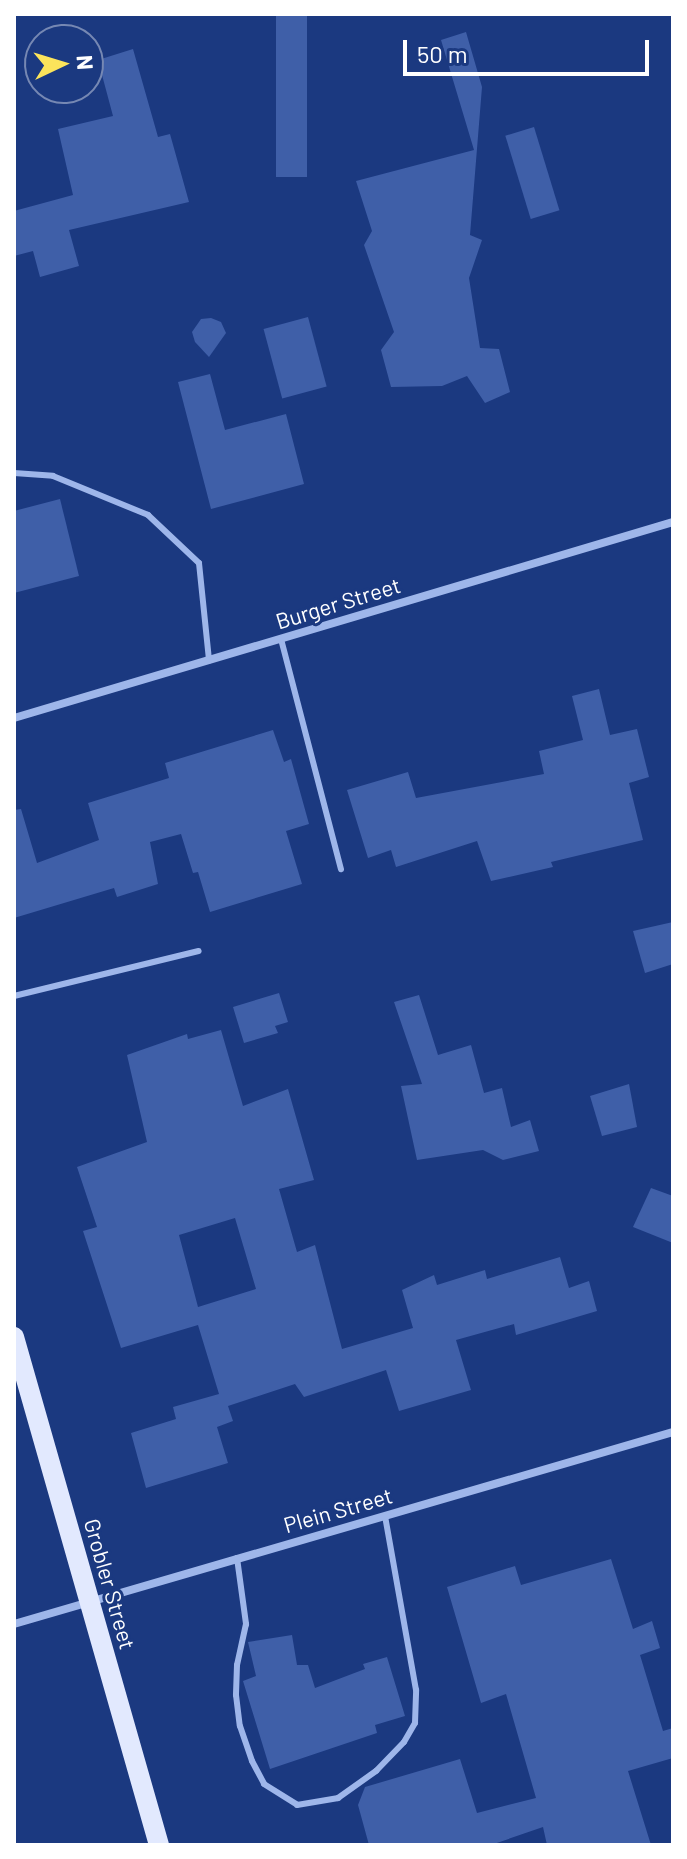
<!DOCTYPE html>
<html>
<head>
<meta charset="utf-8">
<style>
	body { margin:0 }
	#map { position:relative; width:687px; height:1859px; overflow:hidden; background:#1b3980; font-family:Barlow,sans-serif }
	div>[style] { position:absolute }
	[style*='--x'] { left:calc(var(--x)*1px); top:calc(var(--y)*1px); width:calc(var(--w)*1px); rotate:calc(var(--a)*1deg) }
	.building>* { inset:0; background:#3f5fa8; transform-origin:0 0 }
	.service>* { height:6px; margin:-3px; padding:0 3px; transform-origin:3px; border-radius:3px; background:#9eb6ea }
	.minor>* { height:8px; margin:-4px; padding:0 4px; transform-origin:4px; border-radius:4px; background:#9eb6ea }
	.primary>* { height:20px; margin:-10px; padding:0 10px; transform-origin:10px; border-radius:10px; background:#e2e9fe }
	span { translate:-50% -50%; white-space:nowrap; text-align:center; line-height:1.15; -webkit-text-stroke:6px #1b3980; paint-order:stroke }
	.street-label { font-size:22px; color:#fff }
	.frame { position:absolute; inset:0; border:16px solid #fff; pointer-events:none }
	.north { position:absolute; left:24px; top:24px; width:80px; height:80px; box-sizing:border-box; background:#1b3980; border:2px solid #7688b3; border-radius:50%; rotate:86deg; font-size:22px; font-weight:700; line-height:32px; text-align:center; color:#fff }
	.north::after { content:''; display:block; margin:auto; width:28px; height:36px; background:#fbe45b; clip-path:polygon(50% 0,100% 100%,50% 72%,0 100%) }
	.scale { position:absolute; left:403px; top:40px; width:246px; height:36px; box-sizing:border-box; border:4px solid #fff; border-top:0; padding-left:10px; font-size:24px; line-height:28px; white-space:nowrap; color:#fff; -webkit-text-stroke:6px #1b3980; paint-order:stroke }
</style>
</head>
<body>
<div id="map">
	<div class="building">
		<i style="left:276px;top:14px;width:31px;height:163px"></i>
		<i style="clip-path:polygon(466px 32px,482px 87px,470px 235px,482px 240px,469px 278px,480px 348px,499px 349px,510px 392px,485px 403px,467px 376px,442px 386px,391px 387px,381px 350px,394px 332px,364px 245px,372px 231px,356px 181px,474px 150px,441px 40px)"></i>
		<i style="clip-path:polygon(133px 49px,158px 137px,170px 134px,189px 202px,69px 230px,79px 266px,40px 277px,33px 251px,14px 256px,14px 211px,73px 195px,58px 129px,113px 116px,98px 60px)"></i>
		<i style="left:534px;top:127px;width:87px;height:30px;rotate:73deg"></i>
		<i style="left:308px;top:317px;width:72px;height:46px;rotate:75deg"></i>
		<i style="clip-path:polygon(211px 318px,221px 322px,226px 333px,209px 357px,195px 342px,192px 332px,201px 319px)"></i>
		<i style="clip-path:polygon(210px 374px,225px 430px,286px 414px,304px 484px,211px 509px,178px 382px)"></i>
		<i style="clip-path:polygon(60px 499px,79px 576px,14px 593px,14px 511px)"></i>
		<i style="clip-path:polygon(599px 689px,610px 735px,637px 729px,649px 777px,629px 783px,643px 840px,551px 862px,553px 867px,491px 881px,477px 841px,396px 867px,391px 850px,368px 858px,347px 790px,408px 772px,416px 798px,544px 774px,539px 751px,583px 740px,572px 696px)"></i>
		<i style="clip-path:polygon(273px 730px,284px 762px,291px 759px,309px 824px,286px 831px,302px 884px,210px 912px,198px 872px,193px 873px,181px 834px,150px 842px,158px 884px,117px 897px,114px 888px,14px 918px,14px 810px,21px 809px,37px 863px,99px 840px,88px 803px,169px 778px,165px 763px)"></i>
		<i style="clip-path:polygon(673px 922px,673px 964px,645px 973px,633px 931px)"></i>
		<i style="clip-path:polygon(279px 993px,288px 1022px,275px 1026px,278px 1033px,244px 1043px,233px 1007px)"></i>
		<i style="clip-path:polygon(419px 995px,438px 1055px,471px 1045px,484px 1093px,502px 1088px,511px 1127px,530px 1120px,539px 1151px,503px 1160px,483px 1150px,417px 1160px,401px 1086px,422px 1084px,394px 1002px)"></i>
		<i style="clip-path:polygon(evenodd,221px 1030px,243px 1106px,288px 1089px,314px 1180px,279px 1189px,297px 1252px,315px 1245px,342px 1349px,413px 1328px,402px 1290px,434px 1275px,437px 1285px,485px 1270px,487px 1279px,560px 1257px,569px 1288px,589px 1281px,597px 1311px,516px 1335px,514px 1324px,456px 1340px,471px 1390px,399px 1411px,386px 1370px,304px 1397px,295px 1384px,228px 1406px,233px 1421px,217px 1427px,228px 1463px,146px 1488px,131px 1433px,176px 1419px,173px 1407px,219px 1394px,198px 1325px,121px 1348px,83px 1231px,97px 1227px,77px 1167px,147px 1142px,127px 1055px,187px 1034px,188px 1039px,221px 1030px,235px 1218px,256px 1289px,198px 1307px,179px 1235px,235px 1218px)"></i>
		<i style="clip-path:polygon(629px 1084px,637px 1127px,602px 1136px,590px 1096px)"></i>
		<i style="clip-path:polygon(651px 1188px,673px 1196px,673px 1243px,633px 1227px)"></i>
		<i style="clip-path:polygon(611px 1559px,633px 1629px,652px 1621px,660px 1648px,640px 1655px,663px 1731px,673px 1728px,673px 1758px,628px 1771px,651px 1845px,547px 1845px,543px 1827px,491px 1845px,369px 1845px,358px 1805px,365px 1787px,460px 1759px,477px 1813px,536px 1798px,506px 1694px,481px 1703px,447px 1587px,515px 1566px,521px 1585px)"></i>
		<i style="clip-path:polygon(292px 1635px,297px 1665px,308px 1665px,315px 1688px,365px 1669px,363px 1664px,387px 1657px,405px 1716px,375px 1725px,377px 1733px,270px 1769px,243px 1681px,256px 1676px,248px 1642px)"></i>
	</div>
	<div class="service">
		<i style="--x:14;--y:473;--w:39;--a:4"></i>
		<i style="--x:53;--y:476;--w:103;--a:22.3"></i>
		<i style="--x:148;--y:515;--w:70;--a:43.3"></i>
		<i style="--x:199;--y:563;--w:98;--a:84.1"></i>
		<i style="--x:281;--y:639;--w:238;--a:75.4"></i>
		<i style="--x:14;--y:996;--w:190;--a:-13.7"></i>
		<i style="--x:237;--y:1558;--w:67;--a:82.2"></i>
		<i style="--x:246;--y:1624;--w:42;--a:102.4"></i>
		<i style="--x:237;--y:1665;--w:30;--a:92"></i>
		<i style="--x:236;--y:1695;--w:31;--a:83"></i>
		<i style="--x:240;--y:1726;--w:37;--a:71"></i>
		<i style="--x:252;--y:1761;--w:26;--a:62"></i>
		<i style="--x:264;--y:1784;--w:39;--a:32"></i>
		<i style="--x:297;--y:1805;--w:42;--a:-9.7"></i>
		<i style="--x:338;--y:1798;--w:47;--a:-35.4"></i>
		<i style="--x:376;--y:1771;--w:40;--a:-46"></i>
		<i style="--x:404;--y:1742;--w:22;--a:-60"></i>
		<i style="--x:415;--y:1723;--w:33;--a:-88"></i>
		<i style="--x:416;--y:1690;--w:177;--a:-100.1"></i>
	</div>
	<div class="minor">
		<i style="--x:14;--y:718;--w:688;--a:-16.56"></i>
		<i style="--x:14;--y:1624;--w:686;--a:-16.24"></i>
	</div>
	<div class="primary">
		<i style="--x:14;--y:1337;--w:528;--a:74.07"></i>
	</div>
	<div class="street-label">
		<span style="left:338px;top:603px;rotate:-17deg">Burger Street</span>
		<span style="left:338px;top:1510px;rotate:-16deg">Plein Street</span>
		<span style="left:110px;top:1584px;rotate:74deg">Grobler Street</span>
	</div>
	<div class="frame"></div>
	<div class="north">N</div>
	<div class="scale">50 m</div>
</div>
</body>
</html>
